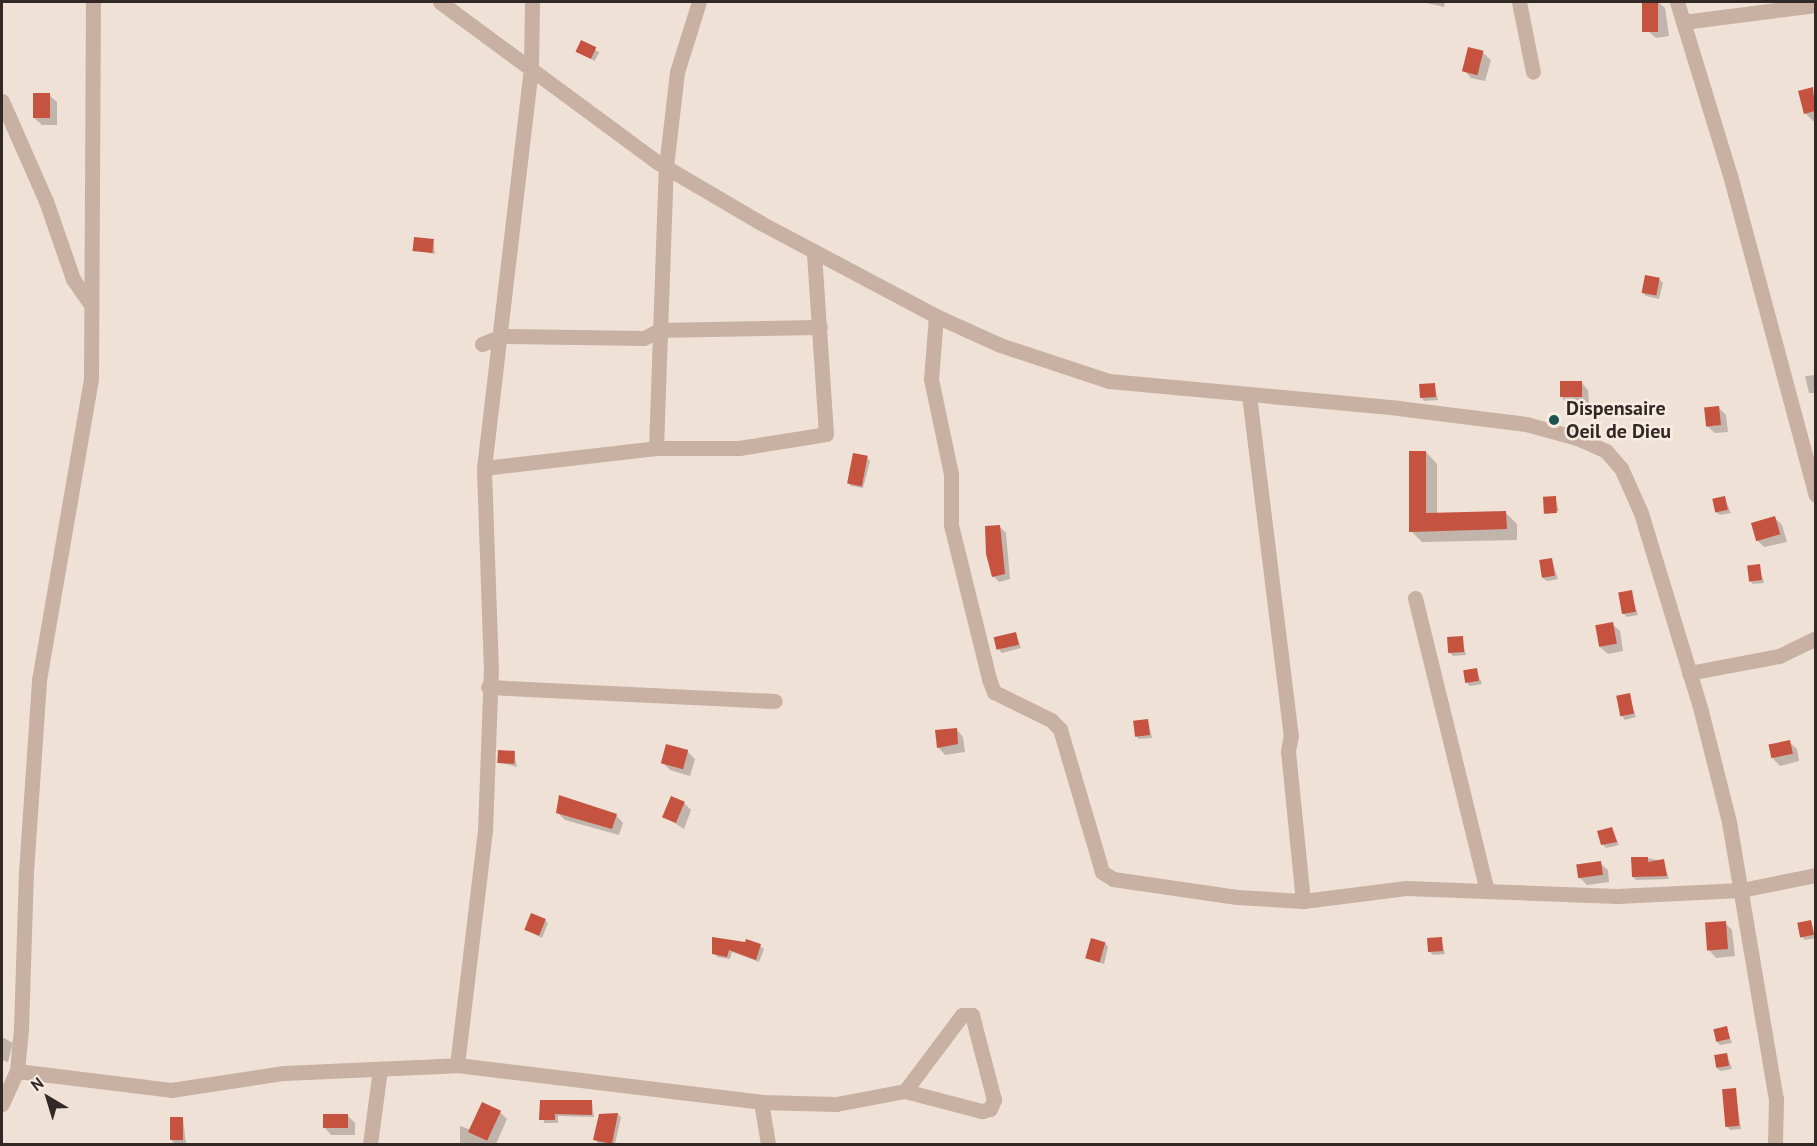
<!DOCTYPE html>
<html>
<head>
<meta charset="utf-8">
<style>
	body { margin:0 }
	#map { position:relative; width:1817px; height:1146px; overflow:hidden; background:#f0e1d6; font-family:"PT Sans",sans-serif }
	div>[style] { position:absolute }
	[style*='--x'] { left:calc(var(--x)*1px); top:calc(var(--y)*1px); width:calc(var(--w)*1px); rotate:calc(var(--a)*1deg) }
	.shadow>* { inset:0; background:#0003; transform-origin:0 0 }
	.building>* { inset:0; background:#c5533f; transform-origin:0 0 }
	.street>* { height:15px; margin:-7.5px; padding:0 7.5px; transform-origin:7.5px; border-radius:7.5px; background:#c8b0a3 }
	.dots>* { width:16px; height:16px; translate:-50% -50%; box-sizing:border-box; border:3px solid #f8ece2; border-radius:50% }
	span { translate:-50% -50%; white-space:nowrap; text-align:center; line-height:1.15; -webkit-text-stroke:5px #f8ece2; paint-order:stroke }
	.poi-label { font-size:20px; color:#322825; font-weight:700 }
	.left { translate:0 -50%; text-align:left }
	.frame { position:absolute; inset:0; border:3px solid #322825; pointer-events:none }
	.north { position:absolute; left:18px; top:1068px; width:60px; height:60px; -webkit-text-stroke:4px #f8ece2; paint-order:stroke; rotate:322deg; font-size:16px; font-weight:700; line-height:24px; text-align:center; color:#322825 }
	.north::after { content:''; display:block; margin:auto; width:21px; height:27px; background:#322825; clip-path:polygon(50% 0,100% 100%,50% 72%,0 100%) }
</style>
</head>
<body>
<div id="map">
	<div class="shadow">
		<i style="clip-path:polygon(1423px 2px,1445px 2px,1444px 7px)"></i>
		<i style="clip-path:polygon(1658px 2px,1665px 8px,1669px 36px,1656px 38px,1648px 31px,1644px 3px)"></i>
		<i style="left:581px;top:42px;width:21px;height:10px;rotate:29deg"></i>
		<i style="clip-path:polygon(1483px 53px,1491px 60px,1485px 81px,1471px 78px,1464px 70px)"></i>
		<i style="clip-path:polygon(1813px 89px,1816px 120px,1813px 121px,1805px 113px)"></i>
		<i style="clip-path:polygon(49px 95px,57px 102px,57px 125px,42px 125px,34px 118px)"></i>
		<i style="clip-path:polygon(433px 240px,435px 254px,415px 250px)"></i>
		<i style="clip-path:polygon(1659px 279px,1663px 283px,1659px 299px,1646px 296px,1643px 293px)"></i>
		<i style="clip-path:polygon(1816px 375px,1816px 393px,1809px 393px,1805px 376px)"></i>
		<i style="clip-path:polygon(1581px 382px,1588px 390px,1589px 404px,1569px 405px,1562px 398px)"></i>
		<i style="clip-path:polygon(1434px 384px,1438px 400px,1424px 401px,1421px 397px)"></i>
		<i style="clip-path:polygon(1719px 408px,1726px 415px,1728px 432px,1715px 433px,1707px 426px)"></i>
		<i style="clip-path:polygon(1426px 452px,1437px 464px,1437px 514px,1506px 513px,1517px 524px,1517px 540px,1422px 542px,1411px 531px)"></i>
		<i style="clip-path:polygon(867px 458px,870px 461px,863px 488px,851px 486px,848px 482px)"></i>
		<i style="clip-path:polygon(1555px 497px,1559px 511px,1547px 514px,1546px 514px)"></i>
		<i style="clip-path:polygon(1724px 497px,1731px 513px,1720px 515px,1716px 512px)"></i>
		<i style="clip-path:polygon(1775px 518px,1782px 525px,1787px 542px,1764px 547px,1757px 540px)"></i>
		<i style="clip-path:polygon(1000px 527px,1006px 533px,1010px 579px,999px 582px,993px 576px)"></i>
		<i style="clip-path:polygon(1552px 560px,1558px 579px,1547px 581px,1543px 578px)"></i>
		<i style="clip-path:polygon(1759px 565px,1764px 583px,1753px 584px,1750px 581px)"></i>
		<i style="clip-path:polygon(1631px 592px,1638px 615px,1627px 617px,1624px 614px)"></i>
		<i style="clip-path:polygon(1612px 624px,1620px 631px,1623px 651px,1608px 654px,1600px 647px)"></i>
		<i style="clip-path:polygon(1016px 634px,1021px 648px,1002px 653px,999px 650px)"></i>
		<i style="clip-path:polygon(1462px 638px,1466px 655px,1453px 656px,1450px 653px)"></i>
		<i style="clip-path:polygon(1476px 669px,1482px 684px,1470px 686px,1467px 683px)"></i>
		<i style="clip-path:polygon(1629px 695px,1636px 717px,1625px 720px,1622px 716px)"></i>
		<i style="clip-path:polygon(1148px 720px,1152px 738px,1139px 739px,1136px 736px)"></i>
		<i style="clip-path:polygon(956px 729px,963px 737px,965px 752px,945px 755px,938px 747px)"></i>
		<i style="clip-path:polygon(1789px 742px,1797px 749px,1799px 761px,1780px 766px,1773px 759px)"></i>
		<i style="clip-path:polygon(687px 751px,695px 759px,690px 776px,670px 770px,663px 763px)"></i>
		<i style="clip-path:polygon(514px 753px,517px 767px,499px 762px)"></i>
		<i style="clip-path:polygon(684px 803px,691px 810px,684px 829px,664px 816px)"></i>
		<i style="clip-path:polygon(557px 812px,616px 815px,623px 823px,619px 835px,565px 820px)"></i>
		<i style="clip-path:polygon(1612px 828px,1619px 845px,1606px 848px,1603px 845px)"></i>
		<i style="clip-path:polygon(1647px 858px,1663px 861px,1669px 879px,1636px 880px,1633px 877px)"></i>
		<i style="clip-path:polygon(1600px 863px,1608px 870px,1609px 882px,1587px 885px,1580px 878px)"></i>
		<i style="clip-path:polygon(545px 920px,548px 923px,542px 938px,526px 930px)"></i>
		<i style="clip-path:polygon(1811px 922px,1816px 938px,1805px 940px,1802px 937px)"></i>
		<i style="clip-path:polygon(1725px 923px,1732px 930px,1735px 956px,1716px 958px,1709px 950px)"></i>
		<i style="clip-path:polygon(713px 939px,760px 946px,764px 949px,759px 962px,732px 952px,730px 959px,717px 957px)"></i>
		<i style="clip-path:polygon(1441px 939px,1445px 954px,1433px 955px,1429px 951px)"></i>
		<i style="clip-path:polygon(1105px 943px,1108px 947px,1104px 964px,1091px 960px,1088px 957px)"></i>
		<i style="clip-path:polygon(1726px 1028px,1732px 1043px,1720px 1045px,1717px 1042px)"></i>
		<i style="clip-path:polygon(2px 1037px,13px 1043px,8px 1062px,2px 1060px)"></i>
		<i style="clip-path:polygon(1727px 1054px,1732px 1069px,1720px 1071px,1717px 1068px)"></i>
		<i style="clip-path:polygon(1735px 1089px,1741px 1129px,1730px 1130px,1727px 1126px)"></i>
		<i style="clip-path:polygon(541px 1101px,592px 1101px,594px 1117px,558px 1116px,558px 1123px,544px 1123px)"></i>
		<i style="clip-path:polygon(500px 1112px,507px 1119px,496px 1144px,460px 1144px,460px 1126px,471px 1130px)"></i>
		<i style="clip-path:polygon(618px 1114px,621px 1117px,615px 1144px,598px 1143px,595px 1139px)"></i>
		<i style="clip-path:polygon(348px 1116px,355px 1123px,355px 1135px,331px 1135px,324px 1127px)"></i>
		<i style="clip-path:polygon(183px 1119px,186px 1143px,174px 1143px,171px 1139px)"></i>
	</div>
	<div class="building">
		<i style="left:1642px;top:2px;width:16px;height:30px"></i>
		<i style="left:581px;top:40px;width:17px;height:13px;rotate:25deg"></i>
		<i style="left:1468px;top:47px;width:16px;height:25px;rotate:14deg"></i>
		<i style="clip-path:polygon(1813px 87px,1815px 111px,1804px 114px,1798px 91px)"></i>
		<i style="left:50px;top:93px;width:25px;height:17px;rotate:90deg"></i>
		<i style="left:414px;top:237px;width:20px;height:14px;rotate:6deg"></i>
		<i style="left:1645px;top:275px;width:15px;height:18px;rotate:11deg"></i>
		<i style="left:1582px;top:381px;width:16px;height:22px;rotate:90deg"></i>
		<i style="left:1435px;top:383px;width:14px;height:16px;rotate:86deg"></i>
		<i style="left:1719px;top:406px;width:19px;height:15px;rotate:84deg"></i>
		<i style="clip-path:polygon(1409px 451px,1426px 451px,1426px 513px,1506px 511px,1507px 529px,1409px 532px)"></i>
		<i style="left:853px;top:453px;width:15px;height:31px;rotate:11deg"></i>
		<i style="left:1556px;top:496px;width:17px;height:13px;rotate:87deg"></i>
		<i style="left:1725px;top:496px;width:14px;height:13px;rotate:78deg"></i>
		<i style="left:1775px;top:516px;width:19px;height:25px;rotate:74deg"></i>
		<i style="clip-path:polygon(1000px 525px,1005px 574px,992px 577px,986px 554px,985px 526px)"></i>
		<i style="left:1552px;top:558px;width:18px;height:13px;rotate:81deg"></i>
		<i style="left:1760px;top:564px;width:16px;height:13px;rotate:83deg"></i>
		<i style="left:1632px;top:590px;width:22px;height:14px;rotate:80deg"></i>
		<i style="left:1613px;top:622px;width:22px;height:18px;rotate:80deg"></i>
		<i style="left:1016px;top:632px;width:13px;height:23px;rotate:77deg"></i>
		<i style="left:1463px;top:636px;width:16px;height:16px;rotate:86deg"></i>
		<i style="left:1477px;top:668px;width:13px;height:14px;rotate:81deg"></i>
		<i style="left:1630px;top:693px;width:21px;height:14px;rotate:79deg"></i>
		<i style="left:1148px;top:719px;width:16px;height:15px;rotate:83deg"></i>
		<i style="clip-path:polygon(957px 728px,958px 744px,937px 748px,935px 730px)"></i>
		<i style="left:1790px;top:740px;width:14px;height:22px;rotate:78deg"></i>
		<i style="left:666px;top:744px;width:23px;height:20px;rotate:15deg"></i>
		<i style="left:498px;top:750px;width:17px;height:13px;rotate:3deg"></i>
		<i style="clip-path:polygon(559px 795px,617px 814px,612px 829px,556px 813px)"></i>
		<i style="left:671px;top:796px;width:15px;height:23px;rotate:23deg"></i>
		<i style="clip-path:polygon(1612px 827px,1617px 842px,1601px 845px,1597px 831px)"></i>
		<i style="clip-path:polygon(1631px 857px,1648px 857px,1648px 862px,1664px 859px,1667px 876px,1632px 877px)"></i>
		<i style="left:1601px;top:861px;width:14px;height:25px;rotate:82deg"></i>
		<i style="left:531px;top:913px;width:16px;height:18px;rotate:22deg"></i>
		<i style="left:1811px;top:920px;width:15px;height:14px;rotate:79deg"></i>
		<i style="left:1726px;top:921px;width:28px;height:21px;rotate:86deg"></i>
		<i style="clip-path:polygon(712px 937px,745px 942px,746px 939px,761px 944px,756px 960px,729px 950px,727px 957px,712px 954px)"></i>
		<i style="left:1442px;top:937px;width:14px;height:15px;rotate:86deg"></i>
		<i style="left:1091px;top:938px;width:15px;height:21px;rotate:16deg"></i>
		<i style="left:1727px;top:1026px;width:13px;height:14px;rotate:77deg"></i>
		<i style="left:1727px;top:1053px;width:13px;height:13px;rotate:81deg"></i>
		<i style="left:1736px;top:1088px;width:38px;height:14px;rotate:85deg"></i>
		<i style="clip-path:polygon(540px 1100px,592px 1100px,592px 1115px,555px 1114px,555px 1120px,539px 1120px)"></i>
		<i style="left:482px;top:1102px;width:21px;height:33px;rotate:25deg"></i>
		<i style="clip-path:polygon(618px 1113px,612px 1144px,593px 1140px,599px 1114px)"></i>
		<i style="left:323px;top:1114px;width:25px;height:14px"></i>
		<i style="left:170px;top:1117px;width:13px;height:23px"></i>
	</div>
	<div class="street">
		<i style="--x:440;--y:2;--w:270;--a:36.4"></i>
		<i style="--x:657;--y:162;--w:121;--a:30.4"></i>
		<i style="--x:761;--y:223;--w:198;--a:28"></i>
		<i style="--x:936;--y:316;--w:70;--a:24.4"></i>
		<i style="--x:1000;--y:345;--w:115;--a:18.3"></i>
		<i style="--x:1109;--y:381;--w:290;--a:5.3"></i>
		<i style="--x:1398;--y:408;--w:129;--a:7.1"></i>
		<i style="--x:1526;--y:424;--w:53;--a:15.4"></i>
		<i style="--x:1577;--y:438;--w:32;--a:24"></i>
		<i style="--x:1606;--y:451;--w:23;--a:49"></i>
		<i style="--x:1621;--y:468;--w:49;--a:66"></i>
		<i style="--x:1641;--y:513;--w:207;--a:73.1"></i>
		<i style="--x:1701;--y:711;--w:114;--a:75.8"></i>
		<i style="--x:1729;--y:822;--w:281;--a:80.4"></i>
		<i style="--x:1776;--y:1099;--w:45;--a:91.3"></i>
		<i style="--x:1519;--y:2;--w:71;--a:78.7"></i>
		<i style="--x:1677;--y:2;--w:181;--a:73"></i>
		<i style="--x:1730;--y:175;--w:331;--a:75"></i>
		<i style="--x:1683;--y:22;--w:134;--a:-7.3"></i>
		<i style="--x:2;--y:101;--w:109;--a:66.3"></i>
		<i style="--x:46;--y:201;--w:83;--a:70.9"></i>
		<i style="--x:73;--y:279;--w:28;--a:55"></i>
		<i style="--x:936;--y:316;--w:63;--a:94.5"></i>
		<i style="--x:931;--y:379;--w:97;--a:78.1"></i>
		<i style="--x:951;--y:474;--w:51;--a:90"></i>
		<i style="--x:951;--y:525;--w:159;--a:76.1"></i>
		<i style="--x:989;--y:679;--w:14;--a:69"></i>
		<i style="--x:994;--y:692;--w:64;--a:26.2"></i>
		<i style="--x:1051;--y:720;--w:13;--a:45"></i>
		<i style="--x:1060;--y:729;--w:149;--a:73.6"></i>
		<i style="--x:1102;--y:872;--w:13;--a:32"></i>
		<i style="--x:1113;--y:879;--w:125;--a:8.3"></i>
		<i style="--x:1237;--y:897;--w:66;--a:3.5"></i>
		<i style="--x:1303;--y:901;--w:104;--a:-7.2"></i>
		<i style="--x:1406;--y:888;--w:211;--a:2.2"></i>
		<i style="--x:1617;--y:896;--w:124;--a:-2.8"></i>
		<i style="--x:1741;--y:890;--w:76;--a:-11.3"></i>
		<i style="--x:482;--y:344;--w:22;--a:-22"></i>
		<i style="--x:502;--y:336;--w:142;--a:0.8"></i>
		<i style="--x:644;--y:338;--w:17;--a:-28"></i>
		<i style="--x:659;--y:330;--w:161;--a:-1.1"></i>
		<i style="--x:1249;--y:395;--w:343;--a:83"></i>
		<i style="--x:1291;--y:735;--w:16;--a:101"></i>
		<i style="--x:1288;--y:751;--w:151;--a:84.3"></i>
		<i style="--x:656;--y:448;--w:281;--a:-88"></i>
		<i style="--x:666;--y:167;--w:96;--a:-83.4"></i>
		<i style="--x:677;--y:72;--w:73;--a:-72.6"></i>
		<i style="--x:484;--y:468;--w:173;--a:-6.6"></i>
		<i style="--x:656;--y:448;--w:83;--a:0"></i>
		<i style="--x:739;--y:448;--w:88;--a:-9.1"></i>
		<i style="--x:826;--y:434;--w:183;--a:-93.8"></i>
		<i style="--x:1415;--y:598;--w:302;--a:76.2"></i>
		<i style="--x:1689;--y:673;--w:92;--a:-10.7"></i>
		<i style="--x:1779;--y:656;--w:41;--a:-25.9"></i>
		<i style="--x:488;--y:687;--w:287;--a:2.8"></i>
		<i style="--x:457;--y:1065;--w:236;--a:-83.2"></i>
		<i style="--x:485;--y:831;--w:160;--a:-87.9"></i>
		<i style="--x:491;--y:671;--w:203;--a:-92"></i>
		<i style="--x:484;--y:468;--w:403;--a:-83.3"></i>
		<i style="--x:531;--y:68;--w:66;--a:-89.1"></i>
		<i style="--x:17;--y:1071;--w:155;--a:7"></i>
		<i style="--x:171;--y:1090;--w:114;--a:-8.6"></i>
		<i style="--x:284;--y:1073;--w:173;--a:-2.6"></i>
		<i style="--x:457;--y:1065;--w:306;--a:6.9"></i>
		<i style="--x:761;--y:1102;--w:43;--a:80.5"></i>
		<i style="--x:761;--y:1102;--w:75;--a:1.5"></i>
		<i style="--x:836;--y:1104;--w:70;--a:-10.7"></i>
		<i style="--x:905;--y:1091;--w:80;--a:14.6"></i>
		<i style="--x:982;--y:1111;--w:8;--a:-14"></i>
		<i style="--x:990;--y:1109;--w:10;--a:-66"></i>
		<i style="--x:994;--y:1100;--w:88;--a:-104.5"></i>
		<i style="--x:972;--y:1015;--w:10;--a:180"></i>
		<i style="--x:962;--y:1015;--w:95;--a:126.9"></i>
		<i style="--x:2;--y:1104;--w:36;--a:-66"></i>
		<i style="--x:17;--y:1071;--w:42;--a:-84.6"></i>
		<i style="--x:21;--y:1029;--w:157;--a:-88.2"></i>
		<i style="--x:26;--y:872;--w:192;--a:-86.1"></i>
		<i style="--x:39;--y:680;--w:305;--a:-80.2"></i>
		<i style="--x:91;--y:379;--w:377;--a:-89.7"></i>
		<i style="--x:370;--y:1144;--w:76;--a:-82.4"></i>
	</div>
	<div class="dots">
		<i style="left:1554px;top:420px;background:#1b5352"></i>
	</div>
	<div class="poi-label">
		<span class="left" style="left:1566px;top:420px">Dispensaire<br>Oeil de Dieu</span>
	</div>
	<div class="frame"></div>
	<div class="north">N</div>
</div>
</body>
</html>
